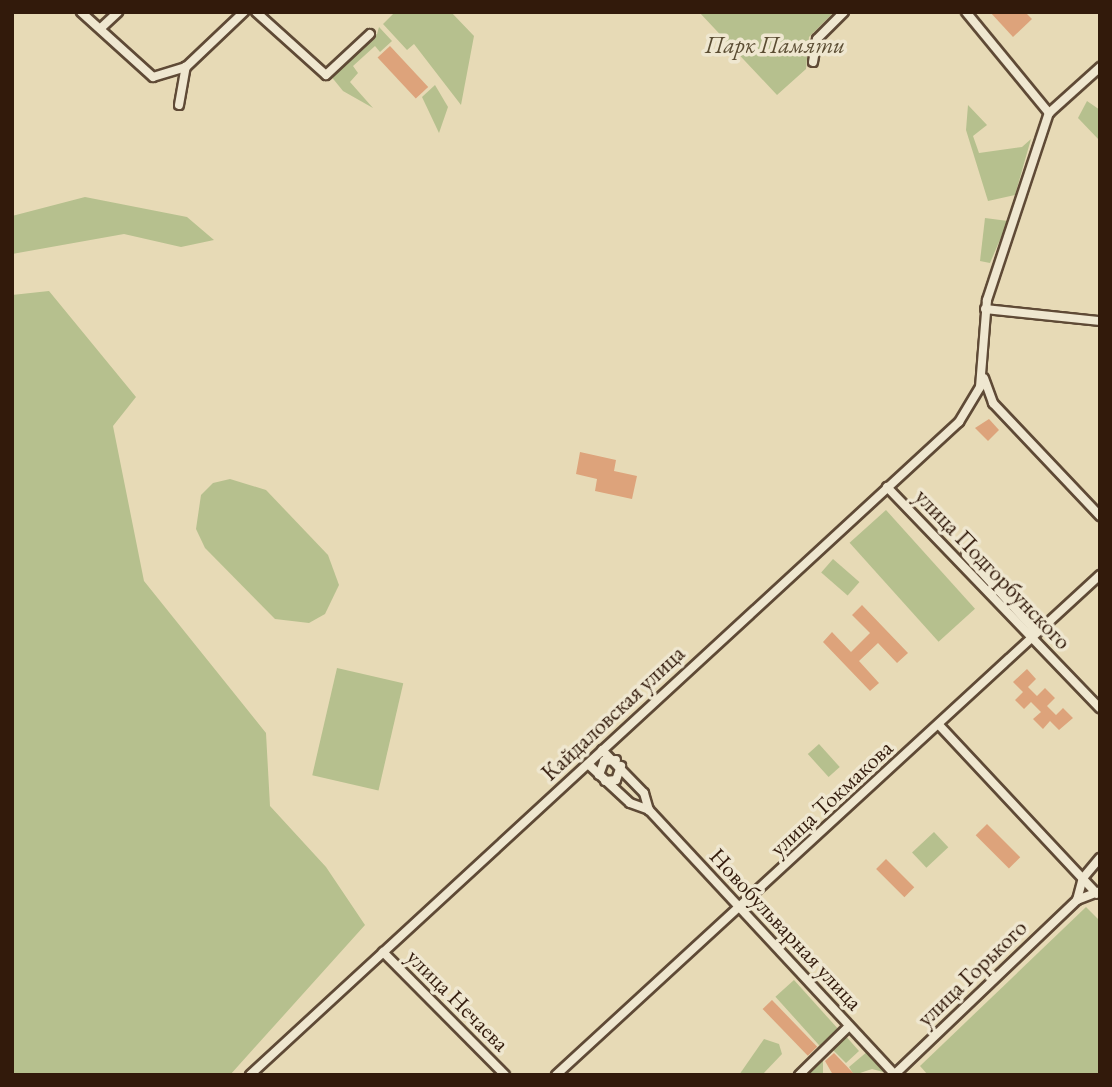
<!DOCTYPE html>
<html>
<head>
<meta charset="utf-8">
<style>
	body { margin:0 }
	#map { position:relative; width:1112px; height:1087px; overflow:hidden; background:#e7dab6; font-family:"EB Garamond",serif }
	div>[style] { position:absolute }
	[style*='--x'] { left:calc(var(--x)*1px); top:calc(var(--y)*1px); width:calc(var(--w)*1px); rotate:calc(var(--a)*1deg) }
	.green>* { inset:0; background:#b6c08e; transform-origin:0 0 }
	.building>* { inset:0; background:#dda37b; transform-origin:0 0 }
	.roads { filter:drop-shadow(2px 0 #5f4a36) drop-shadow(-2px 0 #5f4a36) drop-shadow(0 2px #5f4a36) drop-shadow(0 -2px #5f4a36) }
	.minor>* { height:8px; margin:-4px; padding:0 4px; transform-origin:4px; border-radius:4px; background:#efe7d0 }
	span { translate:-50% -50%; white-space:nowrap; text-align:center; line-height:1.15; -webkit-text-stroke:7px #efe7d0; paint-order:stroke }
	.park-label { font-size:23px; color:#5a4c32; font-style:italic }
	.street-label { font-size:23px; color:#321a0b }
	.frame { position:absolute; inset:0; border:14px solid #321a0b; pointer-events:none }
</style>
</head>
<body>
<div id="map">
	<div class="green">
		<i style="clip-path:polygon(395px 12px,451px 12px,474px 36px,461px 105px,414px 44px,407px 50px,383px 24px)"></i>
		<i style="clip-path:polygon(699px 12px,834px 12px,809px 37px,806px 69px,777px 95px)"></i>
		<i style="clip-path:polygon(379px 27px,392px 41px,380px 52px,375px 46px,353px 66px,358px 73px,350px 82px,373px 108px,343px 91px,330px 75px,377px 34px)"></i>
		<i style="clip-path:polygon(435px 85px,448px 107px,439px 133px,422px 97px)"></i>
		<i style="clip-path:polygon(1087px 101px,1100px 110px,1100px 141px,1078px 118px)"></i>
		<i style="clip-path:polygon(968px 105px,987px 125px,973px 136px,979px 153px,1022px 147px,1031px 139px,1015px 195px,988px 201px,966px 130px)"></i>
		<i style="clip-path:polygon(85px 197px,187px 217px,214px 240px,181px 247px,124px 234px,12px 254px,12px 216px)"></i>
		<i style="clip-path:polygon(985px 218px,1008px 221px,990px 263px,980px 261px)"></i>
		<i style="clip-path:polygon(49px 291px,136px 397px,113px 426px,144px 581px,266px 733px,270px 806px,326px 867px,365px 925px,230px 1075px,12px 1075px,12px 295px)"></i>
		<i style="clip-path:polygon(230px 479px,266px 490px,328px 555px,339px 585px,325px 614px,309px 623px,275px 619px,205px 548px,196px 529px,201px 495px,213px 483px)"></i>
		<i style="left:886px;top:510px;width:133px;height:49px;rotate:48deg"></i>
		<i style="left:833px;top:559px;width:35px;height:18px;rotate:41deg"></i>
		<i style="left:337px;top:668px;width:68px;height:110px;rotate:13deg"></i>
		<i style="left:819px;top:744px;width:31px;height:15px;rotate:48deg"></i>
		<i style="left:934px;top:832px;width:21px;height:30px;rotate:47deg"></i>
		<i style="clip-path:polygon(1086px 907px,1100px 921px,1100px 1075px,928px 1075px,920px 1066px)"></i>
		<i style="left:794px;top:980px;width:66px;height:25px;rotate:48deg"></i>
		<i style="clip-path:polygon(844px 1034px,859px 1051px,846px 1063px,833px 1050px,823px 1060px,823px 1075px,802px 1075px)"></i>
		<i style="clip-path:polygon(764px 1039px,779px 1044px,782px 1054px,762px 1075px,739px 1075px)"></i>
		<i style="clip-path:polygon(868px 1051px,887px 1073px,872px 1069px,854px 1075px,849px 1067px)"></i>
	</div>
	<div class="building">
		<i style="clip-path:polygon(990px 12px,1025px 12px,1032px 19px,1013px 37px)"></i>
		<i style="left:390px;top:46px;width:56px;height:17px;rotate:47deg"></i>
		<i style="clip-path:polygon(989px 419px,999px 430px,988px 441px,975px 428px)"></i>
		<i style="clip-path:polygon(580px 452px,616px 460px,614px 471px,637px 476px,632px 499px,595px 491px,597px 479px,576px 474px)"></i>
		<i style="clip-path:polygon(862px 605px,908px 653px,897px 663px,878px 643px,859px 661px,879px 683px,870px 691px,823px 642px,832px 632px,851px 652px,870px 633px,852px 615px)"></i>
		<i style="clip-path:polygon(1027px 669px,1036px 679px,1028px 687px,1037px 696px,1045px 688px,1055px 698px,1047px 706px,1056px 715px,1063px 708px,1073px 718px,1059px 730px,1050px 721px,1043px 729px,1033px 719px,1041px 712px,1031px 702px,1024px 709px,1015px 700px,1023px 692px,1013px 682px)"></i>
		<i style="left:987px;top:824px;width:47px;height:16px;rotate:45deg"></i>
		<i style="left:886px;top:859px;width:40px;height:14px;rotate:45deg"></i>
		<i style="left:772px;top:1000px;width:65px;height:13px;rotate:46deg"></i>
		<i style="clip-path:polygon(834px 1053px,855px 1075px,833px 1075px,825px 1061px)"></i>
	</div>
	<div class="roads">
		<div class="minor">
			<i style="--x:81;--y:12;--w:97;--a:42.1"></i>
			<i style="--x:153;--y:77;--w:34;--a:-17"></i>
			<i style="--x:256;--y:12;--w:94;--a:42"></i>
			<i style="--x:326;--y:75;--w:60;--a:-43"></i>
			<i style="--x:966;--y:12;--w:131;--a:50.6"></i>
			<i style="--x:102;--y:27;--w:22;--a:-43"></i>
			<i style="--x:813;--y:62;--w:23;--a:-80"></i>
			<i style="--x:817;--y:39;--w:38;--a:-45"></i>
			<i style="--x:179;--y:105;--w:39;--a:-80"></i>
			<i style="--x:186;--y:67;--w:80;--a:-43.5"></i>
			<i style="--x:985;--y:309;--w:116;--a:6"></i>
			<i style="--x:984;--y:378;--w:27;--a:70"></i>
			<i style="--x:993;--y:403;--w:156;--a:46.6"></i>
			<i style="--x:887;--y:487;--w:307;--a:46.1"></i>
			<i style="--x:966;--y:555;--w:98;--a:47.5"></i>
			<i style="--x:1032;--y:627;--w:12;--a:85"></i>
			<i style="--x:939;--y:725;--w:231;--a:46.9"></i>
			<i style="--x:602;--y:750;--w:60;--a:45.7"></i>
			<i style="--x:644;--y:793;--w:18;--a:74"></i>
			<i style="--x:588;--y:764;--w:57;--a:42.9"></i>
			<i style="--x:630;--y:803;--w:20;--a:20"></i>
			<i style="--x:649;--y:810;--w:362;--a:47.1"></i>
			<i style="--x:599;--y:775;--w:15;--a:-70"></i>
			<i style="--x:604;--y:761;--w:12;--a:-5"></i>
			<i style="--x:605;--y:781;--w:11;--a:-5"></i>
			<i style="--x:616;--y:780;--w:15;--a:-70"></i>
			<i style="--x:1077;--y:900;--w:23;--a:-75"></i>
			<i style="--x:1083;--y:878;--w:26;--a:-50"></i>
			<i style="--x:383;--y:952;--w:173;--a:45.2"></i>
			<i style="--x:895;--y:1074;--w:252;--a:-43.7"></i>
			<i style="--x:1077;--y:900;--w:25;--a:-21"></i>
			<i style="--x:250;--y:1075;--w:964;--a:-42.65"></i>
			<i style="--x:959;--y:422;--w:41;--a:-59"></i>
			<i style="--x:980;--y:387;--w:87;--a:-85.4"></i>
			<i style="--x:987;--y:300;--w:197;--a:-71.7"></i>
			<i style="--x:1049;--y:113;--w:69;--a:-42"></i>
			<i style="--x:556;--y:1075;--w:739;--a:-42.59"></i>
			<i style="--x:799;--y:1075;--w:70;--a:-44.4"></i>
		</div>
	</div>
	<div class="park-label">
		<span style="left:775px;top:45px">Парк Памяти</span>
	</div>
	<div class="street-label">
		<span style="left:993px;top:569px;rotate:46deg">улица Подгорбунского</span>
		<span style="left:613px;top:713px;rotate:-43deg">Кайдаловская улица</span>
		<span style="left:831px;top:798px;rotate:-43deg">улица Токмакова</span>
		<span style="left:786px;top:929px;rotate:47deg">Новобульварная улица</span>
		<span style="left:972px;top:973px;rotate:-44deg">улица Горького</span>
		<span style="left:458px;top:1000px;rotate:45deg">улица Нечаева</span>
	</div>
	<div class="frame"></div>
</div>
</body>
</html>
